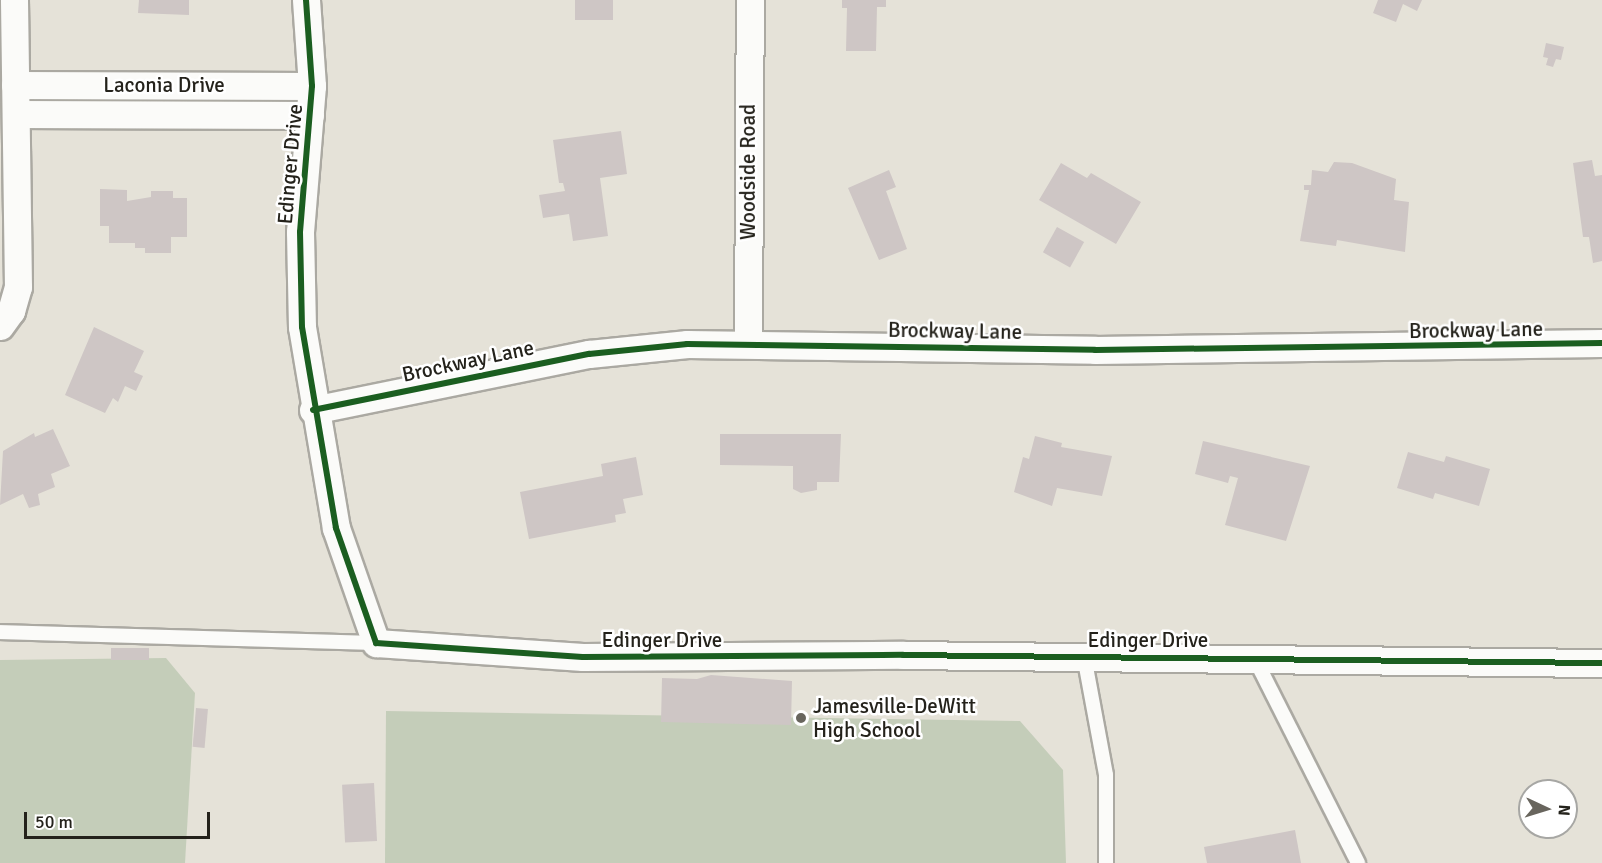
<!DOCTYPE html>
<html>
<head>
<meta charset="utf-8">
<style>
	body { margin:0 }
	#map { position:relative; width:1602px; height:863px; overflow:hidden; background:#e5e2d8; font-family:Signika,sans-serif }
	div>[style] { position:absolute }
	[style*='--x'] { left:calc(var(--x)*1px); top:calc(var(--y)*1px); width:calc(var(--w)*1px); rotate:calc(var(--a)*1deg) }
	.green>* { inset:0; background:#c4cdb9 }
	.building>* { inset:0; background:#cec6c5; transform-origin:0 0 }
	.roads { filter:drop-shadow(2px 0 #aba9a2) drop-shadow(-2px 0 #aba9a2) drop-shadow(0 2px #aba9a2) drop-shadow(0 -2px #aba9a2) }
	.service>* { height:14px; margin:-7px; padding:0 7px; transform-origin:7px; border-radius:7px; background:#fbfbf9 }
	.minor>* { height:27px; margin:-13.5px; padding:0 13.5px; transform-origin:13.5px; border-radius:13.5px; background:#fbfbf9 }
	.cycleway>* { height:6px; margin:-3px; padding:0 3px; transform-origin:3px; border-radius:3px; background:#1b5e20 }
	.dots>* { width:16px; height:16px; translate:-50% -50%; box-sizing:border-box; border:3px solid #fff; border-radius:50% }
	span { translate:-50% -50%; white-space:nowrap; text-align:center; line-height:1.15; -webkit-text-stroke:5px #fff; paint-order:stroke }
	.street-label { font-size:21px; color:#24221b }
	.poi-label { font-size:21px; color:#24221b }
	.left { translate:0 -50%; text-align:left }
	.north { position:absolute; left:1518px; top:779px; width:60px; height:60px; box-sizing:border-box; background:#fff; border:2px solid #a7a7a4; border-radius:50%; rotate:94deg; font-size:16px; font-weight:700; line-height:24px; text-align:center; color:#24221b }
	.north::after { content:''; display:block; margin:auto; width:21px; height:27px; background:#68655d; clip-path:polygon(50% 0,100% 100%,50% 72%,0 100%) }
	.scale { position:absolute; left:24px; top:812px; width:186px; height:27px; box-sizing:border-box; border:3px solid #24221b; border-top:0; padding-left:8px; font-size:18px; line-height:21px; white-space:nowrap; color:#24221b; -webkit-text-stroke:4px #fff; paint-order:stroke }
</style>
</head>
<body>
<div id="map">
	<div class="green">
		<i style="clip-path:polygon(166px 658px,195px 693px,185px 863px,0 863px,0 660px)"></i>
		<i style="clip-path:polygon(386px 711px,1020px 721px,1063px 770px,1066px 863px,385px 863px)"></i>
	</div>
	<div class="building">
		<i style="clip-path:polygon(139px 0,189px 0,189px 15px,138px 13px)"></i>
		<i style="left:575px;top:0;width:38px;height:20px"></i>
		<i style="clip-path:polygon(842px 0,886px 0,886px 7px,877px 7px,876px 51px,846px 51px,847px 8px,842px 8px)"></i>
		<i style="clip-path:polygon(1378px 0,1422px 0,1417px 11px,1403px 4px,1396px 22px,1373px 13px)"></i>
		<i style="clip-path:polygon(1546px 43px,1564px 47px,1561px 60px,1556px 59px,1553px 67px,1546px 65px,1548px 58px,1543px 57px)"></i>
		<i style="clip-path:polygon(621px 131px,627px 174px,600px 178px,608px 236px,573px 241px,569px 214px,543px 218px,539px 195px,565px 191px,563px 183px,559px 183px,553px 140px)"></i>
		<i style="clip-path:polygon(1592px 160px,1595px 176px,1602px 175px,1602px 261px,1593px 263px,1589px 237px,1583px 237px,1573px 163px)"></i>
		<i style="clip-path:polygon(1334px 162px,1352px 163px,1396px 179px,1394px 200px,1409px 202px,1405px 252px,1337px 240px,1336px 246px,1300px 241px,1309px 190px,1304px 190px,1304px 185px,1311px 185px,1312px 170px,1328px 172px)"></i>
		<i style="clip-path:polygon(1061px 163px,1087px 178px,1091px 173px,1141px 202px,1116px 244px,1039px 200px)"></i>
		<i style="clip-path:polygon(889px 170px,896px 187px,886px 191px,907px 249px,879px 260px,848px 188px)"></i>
		<i style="clip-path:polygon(100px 189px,127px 190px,127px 201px,151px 197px,151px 191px,173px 191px,173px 198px,187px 198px,187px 237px,171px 237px,171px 253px,145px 253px,145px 248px,135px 248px,135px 243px,109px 243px,109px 226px,100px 226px)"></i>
		<i style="left:1057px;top:227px;width:31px;height:29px;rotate:29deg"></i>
		<i style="clip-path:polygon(94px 327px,144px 351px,134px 372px,143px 376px,136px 391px,125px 386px,118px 402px,113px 398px,105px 413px,65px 395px)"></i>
		<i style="clip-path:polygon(53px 429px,70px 466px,51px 474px,55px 487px,38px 494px,40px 505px,29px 508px,23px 494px,0 505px,3px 451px,34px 433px,35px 437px)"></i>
		<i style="clip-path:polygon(720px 434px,841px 434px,839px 482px,817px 482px,817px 490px,801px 493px,793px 489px,793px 466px,720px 465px)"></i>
		<i style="clip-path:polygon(1035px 436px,1062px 443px,1061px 447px,1112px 456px,1102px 496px,1057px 488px,1052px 506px,1014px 492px,1023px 457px,1029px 459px)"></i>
		<i style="clip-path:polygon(1203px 441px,1310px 466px,1286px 541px,1225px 525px,1238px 478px,1230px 476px,1228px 483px,1195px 474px)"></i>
		<i style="clip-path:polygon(1408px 452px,1444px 462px,1446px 456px,1490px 469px,1479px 506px,1435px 493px,1433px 499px,1397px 488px)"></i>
		<i style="clip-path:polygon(636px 457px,643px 495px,623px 499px,626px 513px,615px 515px,616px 522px,529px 539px,520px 492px,603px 476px,601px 464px)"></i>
		<i style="left:111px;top:648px;width:38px;height:12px"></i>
		<i style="clip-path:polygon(711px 675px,792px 681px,791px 725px,661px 722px,662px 678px,697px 679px)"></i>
		<i style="left:196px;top:708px;width:12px;height:39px;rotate:5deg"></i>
		<i style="left:374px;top:783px;width:58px;height:32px;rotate:87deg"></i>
		<i style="clip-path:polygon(1295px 830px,1301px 863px,1207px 863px,1204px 847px)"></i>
	</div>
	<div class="roads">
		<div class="service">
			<i style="--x:0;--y:632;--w:376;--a:1.7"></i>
			<i style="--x:1084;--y:656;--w:121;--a:79.5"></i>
			<i style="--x:1106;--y:775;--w:88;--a:90"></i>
			<i style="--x:1254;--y:657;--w:231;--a:63.2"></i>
		</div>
		<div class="minor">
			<i style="--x:306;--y:0;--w:86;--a:86"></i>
			<i style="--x:312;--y:86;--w:146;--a:94.7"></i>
			<i style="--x:300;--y:232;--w:95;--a:88.8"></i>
			<i style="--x:302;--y:327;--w:204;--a:80.4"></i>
			<i style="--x:336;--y:528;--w:122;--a:70.8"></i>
			<i style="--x:376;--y:643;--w:207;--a:3.9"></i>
			<i style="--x:583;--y:657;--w:320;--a:-0.4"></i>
			<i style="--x:903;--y:655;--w:699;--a:0.66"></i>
			<i style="--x:15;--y:85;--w:297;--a:0.2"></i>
			<i style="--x:16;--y:114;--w:294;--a:0.2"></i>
			<i style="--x:0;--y:326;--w:19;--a:-54"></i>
			<i style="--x:11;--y:311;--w:25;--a:-74"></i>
			<i style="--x:18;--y:287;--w:287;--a:-90.8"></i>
			<i style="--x:748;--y:344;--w:344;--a:-89.7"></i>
			<i style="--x:313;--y:410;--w:282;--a:-11.5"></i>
			<i style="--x:589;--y:354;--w:99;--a:-5.8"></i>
			<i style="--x:687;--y:344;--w:408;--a:0.8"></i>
			<i style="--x:1095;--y:350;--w:507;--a:-0.79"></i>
		</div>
	</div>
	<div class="cycleway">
		<i style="--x:306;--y:0;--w:86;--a:86"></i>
		<i style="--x:312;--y:86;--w:146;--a:94.7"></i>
		<i style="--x:300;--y:232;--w:95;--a:88.8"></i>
		<i style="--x:302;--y:327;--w:204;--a:80.4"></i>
		<i style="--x:336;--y:528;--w:122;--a:70.8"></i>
		<i style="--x:376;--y:643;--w:207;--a:3.9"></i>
		<i style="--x:583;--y:657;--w:320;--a:-0.4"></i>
		<i style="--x:903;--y:655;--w:699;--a:0.66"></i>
		<i style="--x:313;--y:410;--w:282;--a:-11.5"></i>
		<i style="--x:589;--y:354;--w:99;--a:-5.8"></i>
		<i style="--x:687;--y:344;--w:408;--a:0.8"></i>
		<i style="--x:1095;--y:350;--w:507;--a:-0.79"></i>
	</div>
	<div class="dots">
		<i style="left:801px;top:718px;background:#68655d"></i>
	</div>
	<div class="street-label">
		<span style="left:164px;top:85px">Laconia Drive</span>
		<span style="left:290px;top:164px;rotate:-85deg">Edinger Drive</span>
		<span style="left:748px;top:172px;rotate:-90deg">Woodside Road</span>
		<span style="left:1476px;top:330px;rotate:-1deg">Brockway Lane</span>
		<span style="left:955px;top:331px;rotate:1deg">Brockway Lane</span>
		<span style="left:468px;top:361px;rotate:-12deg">Brockway Lane</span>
		<span style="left:662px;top:640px">Edinger Drive</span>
		<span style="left:1148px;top:640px">Edinger Drive</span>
	</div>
	<div class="poi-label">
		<span class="left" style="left:813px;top:718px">Jamesville-DeWitt<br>High School</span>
	</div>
	<div class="north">N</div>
	<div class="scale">50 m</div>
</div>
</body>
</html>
